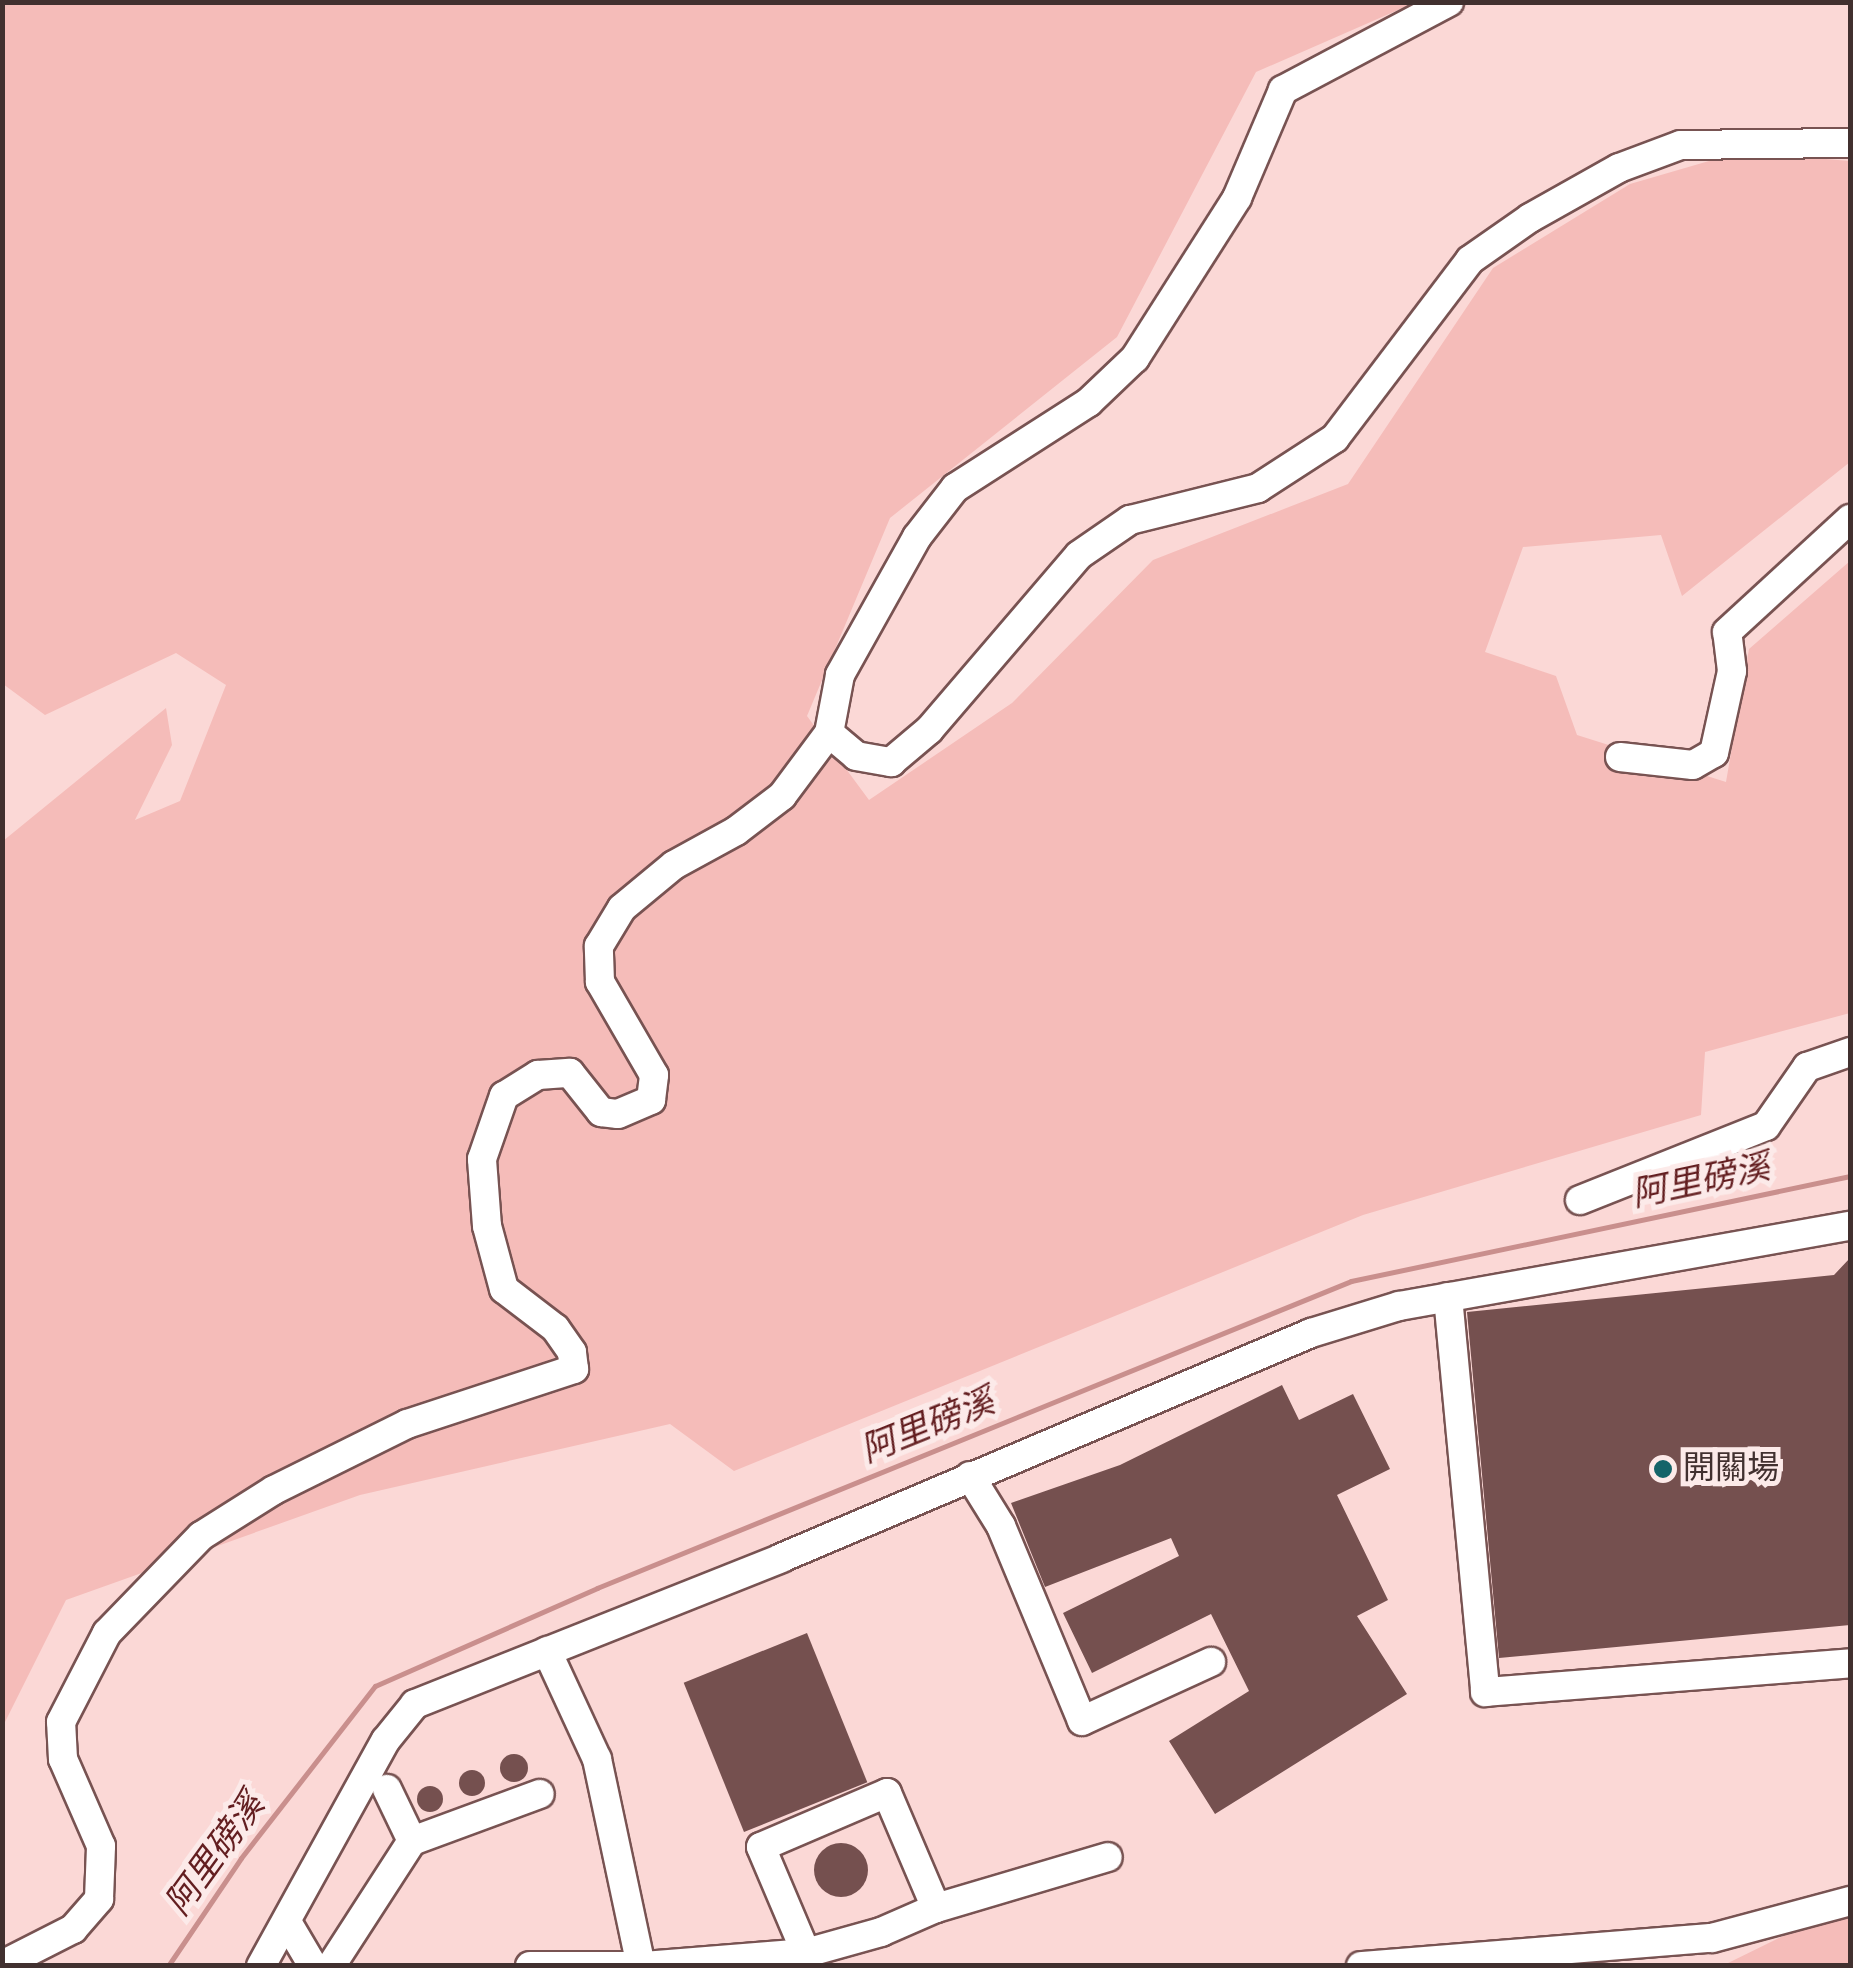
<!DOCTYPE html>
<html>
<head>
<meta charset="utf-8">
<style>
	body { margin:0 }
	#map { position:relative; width:1853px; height:1968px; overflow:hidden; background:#fbd8d6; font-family:Spectral,"Noto Sans TC",serif }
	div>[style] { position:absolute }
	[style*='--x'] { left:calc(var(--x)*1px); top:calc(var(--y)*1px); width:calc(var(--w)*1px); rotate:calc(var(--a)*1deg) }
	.green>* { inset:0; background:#f5bcb9 }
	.stream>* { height:5px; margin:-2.5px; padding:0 2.5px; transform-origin:2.5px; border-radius:2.5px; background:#c98f8d }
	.building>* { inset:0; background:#75504f; transform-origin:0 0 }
	.round { border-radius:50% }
	.roads { filter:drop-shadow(2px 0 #785352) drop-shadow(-2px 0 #785352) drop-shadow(0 2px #785352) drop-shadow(0 -2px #785352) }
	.minor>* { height:28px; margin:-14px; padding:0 14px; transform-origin:14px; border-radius:14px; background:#fff }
	.dots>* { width:28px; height:28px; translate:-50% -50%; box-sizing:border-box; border:5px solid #fceae9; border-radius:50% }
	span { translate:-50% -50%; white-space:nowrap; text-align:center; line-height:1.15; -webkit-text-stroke:10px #fceae9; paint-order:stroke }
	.poi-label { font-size:32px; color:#41302f }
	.left { translate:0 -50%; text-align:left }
	.water-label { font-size:35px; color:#631e20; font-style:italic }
	.frame { position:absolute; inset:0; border:5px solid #41302f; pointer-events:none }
</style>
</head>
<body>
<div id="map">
	<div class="green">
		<i style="clip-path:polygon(3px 3px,1414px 3px,1256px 72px,1117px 337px,890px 518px,807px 716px,869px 800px,1012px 703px,1153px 560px,1348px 484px,1493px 268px,1630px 184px,1740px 152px,1850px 161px,1850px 462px,1682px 596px,1661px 535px,1523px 547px,1485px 652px,1556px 676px,1577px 735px,1726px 782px,1749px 649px,1850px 561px,1850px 1013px,1705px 1052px,1701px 1115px,1363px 1215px,734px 1471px,670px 1424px,360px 1495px,66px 1600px,3px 1726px,3px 841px,166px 708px,172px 745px,135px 820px,180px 801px,226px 685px,176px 653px,45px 715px,3px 684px)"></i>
		<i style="clip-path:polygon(1850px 1903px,1850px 1965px,1700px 1966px,1726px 1964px)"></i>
	</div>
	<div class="stream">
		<i style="--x:168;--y:1966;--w:130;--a:-55.9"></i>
		<i style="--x:241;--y:1858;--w:218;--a:-52.1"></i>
		<i style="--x:375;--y:1686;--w:243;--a:-23.8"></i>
		<i style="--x:597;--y:1588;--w:814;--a:-22.15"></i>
		<i style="--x:1351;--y:1281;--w:510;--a:-11.88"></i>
	</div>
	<div class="building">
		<i style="clip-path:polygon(1850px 1258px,1850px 1625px,1499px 1658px,1467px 1312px,1834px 1275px)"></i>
		<i style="clip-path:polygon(1282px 1385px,1299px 1420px,1353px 1394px,1390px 1469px,1337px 1495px,1388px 1600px,1357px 1616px,1407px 1694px,1215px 1814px,1169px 1741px,1249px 1691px,1211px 1614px,1092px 1673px,1063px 1613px,1179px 1556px,1171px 1538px,1045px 1587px,1011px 1503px,1120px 1465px)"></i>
		<i style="left:807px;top:1633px;width:161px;height:133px;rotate:68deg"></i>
		<i class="round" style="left:500px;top:1754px;width:28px;height:28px"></i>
		<i class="round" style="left:459px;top:1770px;width:26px;height:26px"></i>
		<i class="round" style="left:417px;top:1786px;width:26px;height:26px"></i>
		<i class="round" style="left:814px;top:1843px;width:54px;height:54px"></i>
	</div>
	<div class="roads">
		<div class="minor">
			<i style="--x:1449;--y:2;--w:188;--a:152.1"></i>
			<i style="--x:1283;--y:90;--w:117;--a:113.1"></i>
			<i style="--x:1237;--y:198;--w:190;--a:122.5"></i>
			<i style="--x:1135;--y:358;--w:64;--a:136.3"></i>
			<i style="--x:1089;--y:402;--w:159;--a:147.3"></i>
			<i style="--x:955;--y:488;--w:62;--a:127.8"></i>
			<i style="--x:917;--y:537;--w:158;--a:119.2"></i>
			<i style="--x:840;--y:675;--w:59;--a:100.7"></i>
			<i style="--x:829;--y:733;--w:35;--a:40"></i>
			<i style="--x:856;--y:756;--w:36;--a:10"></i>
			<i style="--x:891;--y:762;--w:50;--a:-40.1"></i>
			<i style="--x:929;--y:730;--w:230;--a:-49.4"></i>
			<i style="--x:1079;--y:555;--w:62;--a:-34.5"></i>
			<i style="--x:1130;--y:520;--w:132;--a:-14"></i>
			<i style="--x:1258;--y:488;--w:92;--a:-33"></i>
			<i style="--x:1335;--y:438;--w:223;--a:-52.8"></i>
			<i style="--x:1470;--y:260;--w:73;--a:-35"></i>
			<i style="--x:1530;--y:218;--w:102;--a:-29.3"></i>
			<i style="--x:1619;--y:168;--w:66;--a:-20.4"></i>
			<i style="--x:1681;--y:145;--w:169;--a:-0.7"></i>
			<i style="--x:1620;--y:757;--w:73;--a:6.3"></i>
			<i style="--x:1693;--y:765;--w:24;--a:-30"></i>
			<i style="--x:1714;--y:753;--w:84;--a:-77.6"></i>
			<i style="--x:1732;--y:671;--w:39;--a:-97"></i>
			<i style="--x:1727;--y:632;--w:167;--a:-42.6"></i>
			<i style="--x:1580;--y:1200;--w:200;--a:-21.7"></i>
			<i style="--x:1766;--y:1126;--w:72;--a:-55.2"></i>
			<i style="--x:1807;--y:1067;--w:46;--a:-19.2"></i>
			<i style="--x:1448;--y:1297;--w:397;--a:84.6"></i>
			<i style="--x:1485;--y:1692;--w:366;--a:-4.5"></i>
			<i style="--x:970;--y:1476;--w:59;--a:58.2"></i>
			<i style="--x:1001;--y:1526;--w:211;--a:67.4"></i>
			<i style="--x:1082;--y:1721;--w:142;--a:-24.6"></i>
			<i style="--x:547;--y:1651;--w:119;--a:65.2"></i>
			<i style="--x:597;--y:1759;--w:212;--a:78"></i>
			<i style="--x:387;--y:1789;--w:58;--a:64.3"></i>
			<i style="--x:936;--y:1908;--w:179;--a:-16.5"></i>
			<i style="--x:287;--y:1922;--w:51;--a:59.4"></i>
			<i style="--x:2;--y:1965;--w:80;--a:-26.9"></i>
			<i style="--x:73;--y:1929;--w:40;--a:-49"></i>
			<i style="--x:99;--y:1899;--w:53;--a:-87.8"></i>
			<i style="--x:101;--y:1846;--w:95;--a:-113.6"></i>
			<i style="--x:63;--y:1759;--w:37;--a:-93"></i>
			<i style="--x:61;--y:1722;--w:100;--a:-62.7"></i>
			<i style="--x:107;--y:1633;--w:135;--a:-45.9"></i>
			<i style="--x:201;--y:1536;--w:86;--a:-32.2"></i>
			<i style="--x:274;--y:1490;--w:148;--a:-26.4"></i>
			<i style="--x:407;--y:1424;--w:176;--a:-18.2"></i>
			<i style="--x:574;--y:1369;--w:17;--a:-97"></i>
			<i style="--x:572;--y:1352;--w:29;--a:-125"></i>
			<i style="--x:555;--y:1328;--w:64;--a:-142.6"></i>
			<i style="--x:504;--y:1289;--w:65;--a:-105.1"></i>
			<i style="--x:487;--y:1226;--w:67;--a:-94.3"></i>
			<i style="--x:482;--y:1159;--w:67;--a:-70.8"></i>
			<i style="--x:504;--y:1096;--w:40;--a:-32"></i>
			<i style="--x:538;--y:1075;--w:32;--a:-4"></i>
			<i style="--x:570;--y:1073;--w:50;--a:51.5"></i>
			<i style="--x:601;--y:1112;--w:17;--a:7"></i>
			<i style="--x:618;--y:1114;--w:36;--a:-23"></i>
			<i style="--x:651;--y:1100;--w:25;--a:-83"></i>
			<i style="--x:654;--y:1075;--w:108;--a:-120.1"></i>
			<i style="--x:600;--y:982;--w:36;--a:-92"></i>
			<i style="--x:599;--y:946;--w:44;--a:-58.8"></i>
			<i style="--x:622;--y:908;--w:67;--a:-39.6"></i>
			<i style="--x:674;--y:865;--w:71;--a:-28.7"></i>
			<i style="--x:736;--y:831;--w:58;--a:-37.3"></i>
			<i style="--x:782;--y:796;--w:79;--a:-53.3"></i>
			<i style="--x:261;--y:1966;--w:258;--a:-61.1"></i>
			<i style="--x:386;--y:1740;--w:46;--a:-51.1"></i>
			<i style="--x:415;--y:1704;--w:394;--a:-21.7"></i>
			<i style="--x:781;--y:1558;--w:576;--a:-23"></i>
			<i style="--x:1311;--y:1333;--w:92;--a:-17.1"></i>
			<i style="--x:1399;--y:1306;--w:458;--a:-10.1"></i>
			<i style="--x:331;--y:1966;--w:149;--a:-57.1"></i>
			<i style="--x:412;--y:1841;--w:136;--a:-20.2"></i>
			<i style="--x:530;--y:1966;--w:96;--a:0"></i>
			<i style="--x:644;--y:1966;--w:163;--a:-4.6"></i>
			<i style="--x:806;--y:1953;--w:78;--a:-15.6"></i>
			<i style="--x:881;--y:1932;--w:60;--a:-23.6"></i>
			<i style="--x:936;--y:1908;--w:125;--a:-113.1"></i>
			<i style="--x:887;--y:1793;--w:137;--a:156.8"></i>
			<i style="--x:761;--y:1847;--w:115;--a:67"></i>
			<i style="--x:1361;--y:1966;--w:352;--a:-4.6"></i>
			<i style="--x:1712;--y:1938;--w:143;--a:-15"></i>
		</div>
	</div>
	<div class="dots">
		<i style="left:1663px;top:1469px;background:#146469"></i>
	</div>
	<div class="poi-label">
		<span class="left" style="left:1683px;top:1469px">開關場</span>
	</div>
	<div class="water-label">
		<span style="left:1701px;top:1182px;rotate:-12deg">阿里磅溪</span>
		<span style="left:928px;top:1427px;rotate:-22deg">阿里磅溪</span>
		<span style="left:216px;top:1855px;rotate:-54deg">阿里磅溪</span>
	</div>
	<div class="frame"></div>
</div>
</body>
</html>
